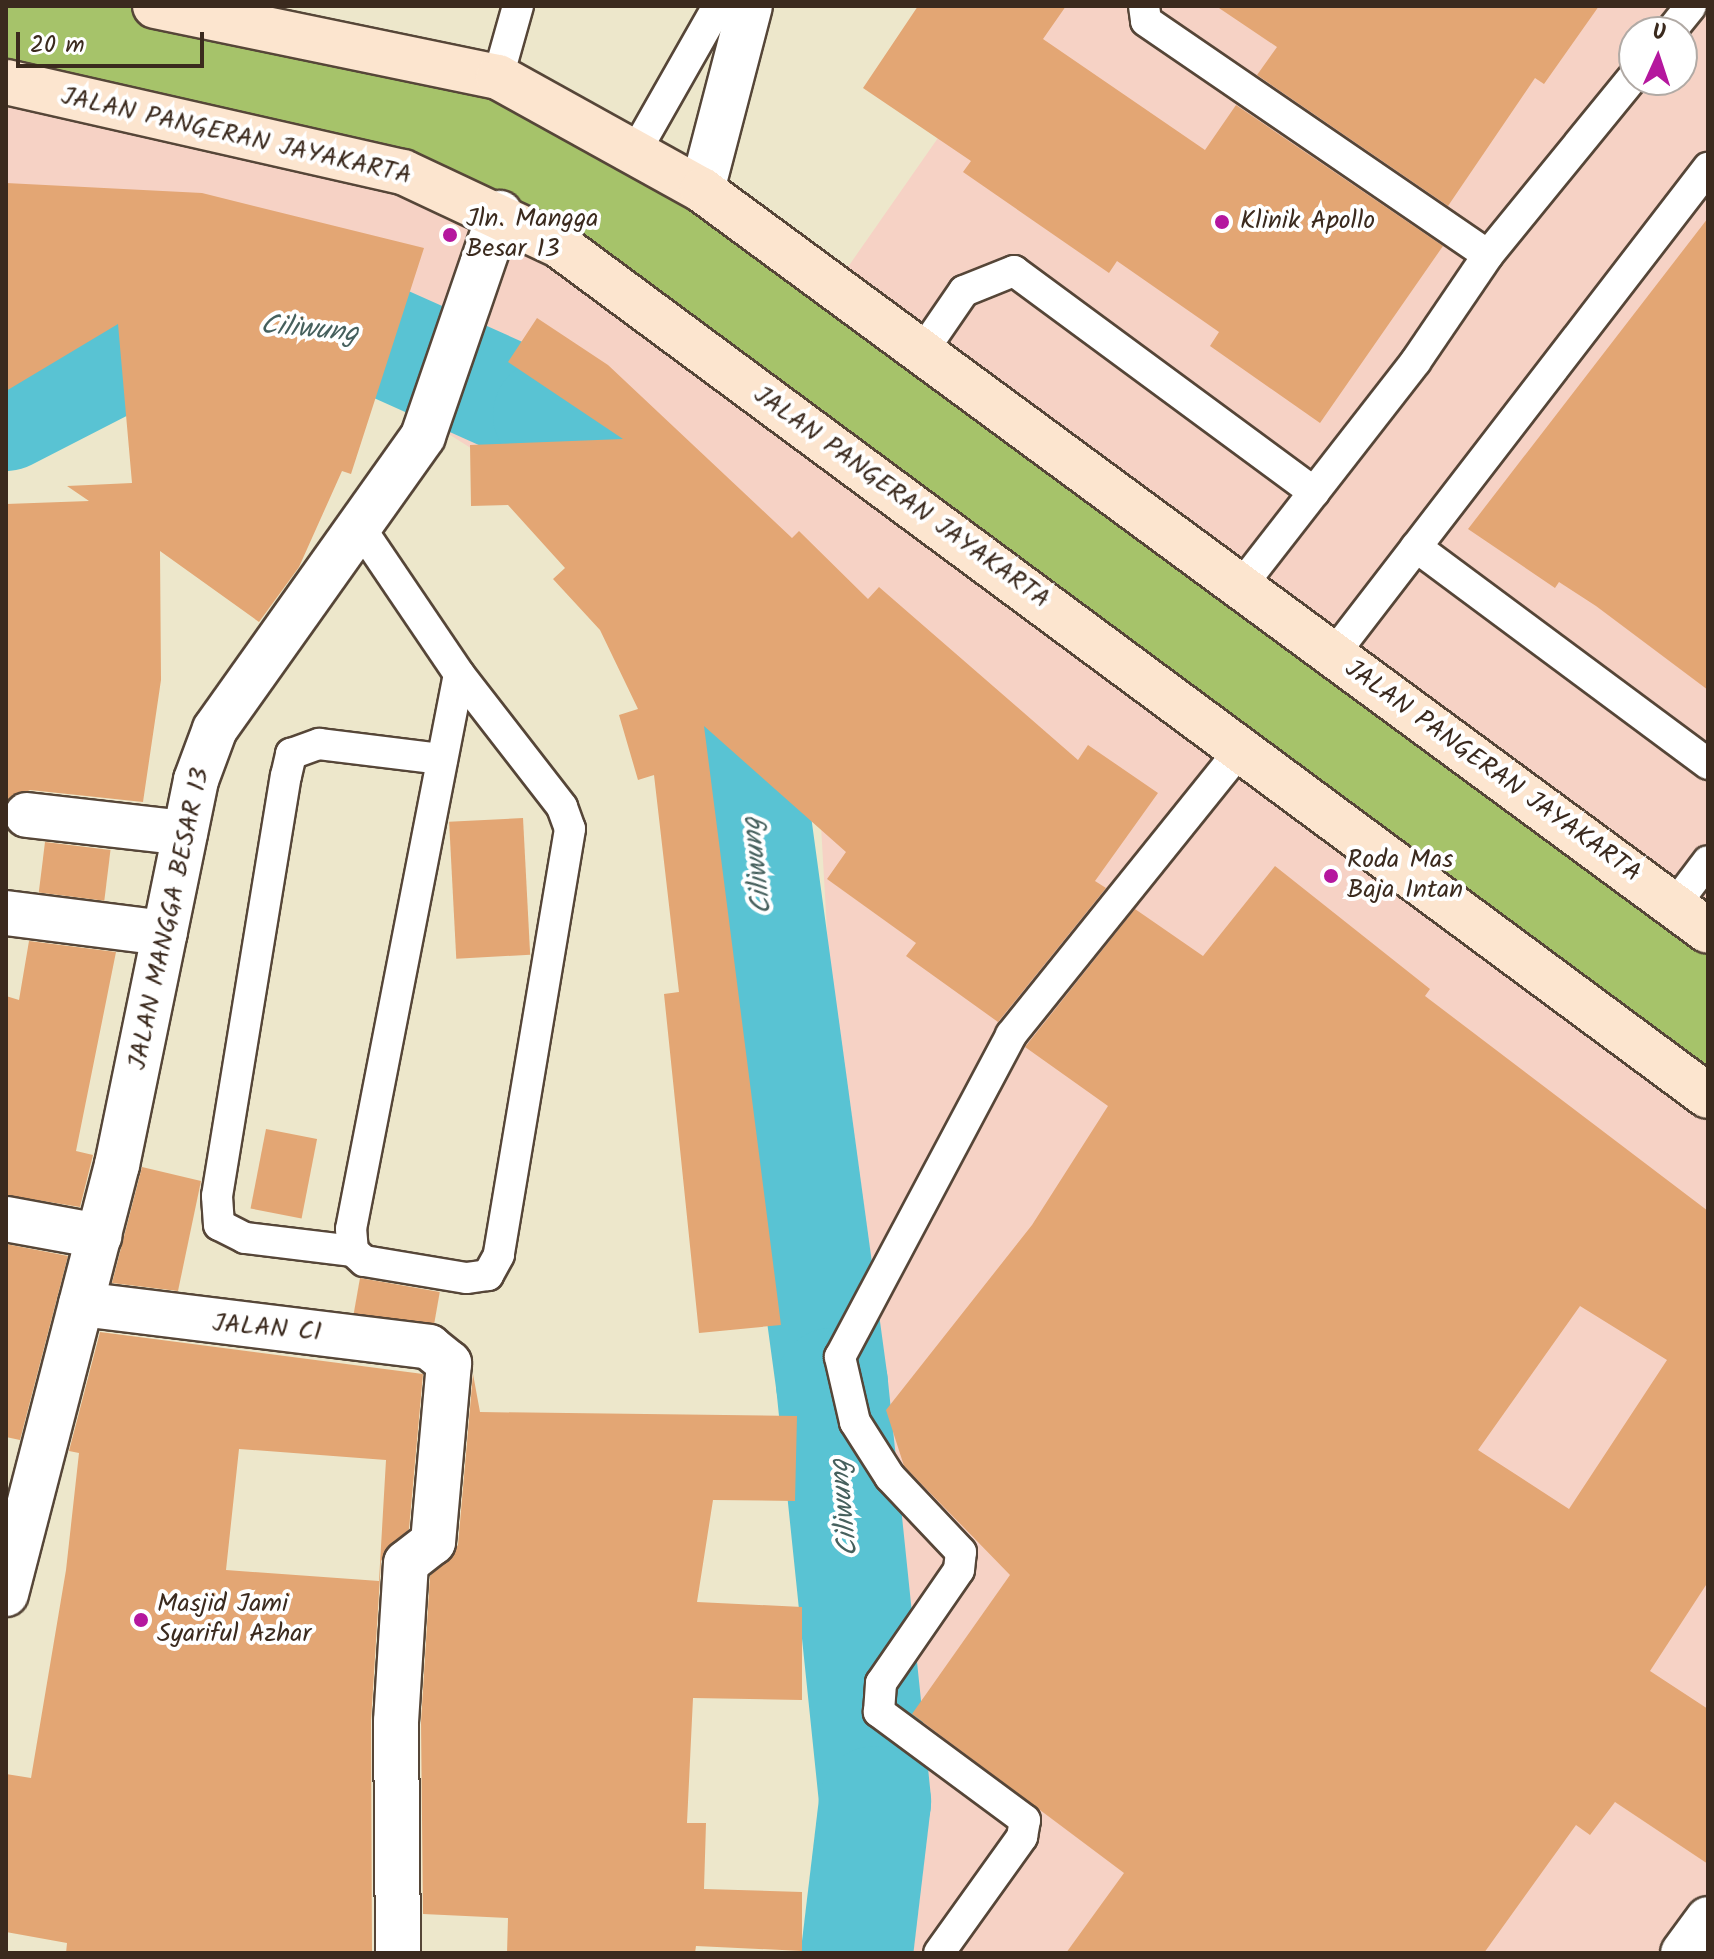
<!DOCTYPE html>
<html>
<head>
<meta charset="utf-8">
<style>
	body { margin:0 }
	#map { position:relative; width:1714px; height:1959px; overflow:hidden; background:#ede7cb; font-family:Kalam,sans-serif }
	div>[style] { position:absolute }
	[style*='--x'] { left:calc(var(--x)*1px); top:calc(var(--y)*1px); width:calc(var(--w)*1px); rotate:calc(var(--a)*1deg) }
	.built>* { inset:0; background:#f6d2c5 }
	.green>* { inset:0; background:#a6c36a }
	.river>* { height:112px; margin:-56px; padding:0 56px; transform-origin:56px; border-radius:56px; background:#59c3d3 }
	.building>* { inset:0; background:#e3a674; transform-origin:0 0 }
	.roads { filter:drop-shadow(2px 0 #564638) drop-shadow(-2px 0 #564638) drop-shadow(0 2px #564638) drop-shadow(0 -2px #564638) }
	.service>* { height:30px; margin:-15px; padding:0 15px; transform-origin:15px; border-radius:15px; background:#fff }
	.minor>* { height:44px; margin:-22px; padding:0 22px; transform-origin:22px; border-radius:22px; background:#fff }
	.secondary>* { height:44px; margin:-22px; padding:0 22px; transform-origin:22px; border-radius:22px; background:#fce5cf }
	.dots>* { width:22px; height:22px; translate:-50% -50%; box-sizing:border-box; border:4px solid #fff; border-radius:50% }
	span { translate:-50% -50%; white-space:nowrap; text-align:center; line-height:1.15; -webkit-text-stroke:8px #fff; paint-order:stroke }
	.street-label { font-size:26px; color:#3b2a1e }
	.poi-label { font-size:26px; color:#3b2a1e }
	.left { translate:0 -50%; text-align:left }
	.water-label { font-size:28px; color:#46605d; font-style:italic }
	.frame { position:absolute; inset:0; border:8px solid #3b2a1e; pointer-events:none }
	.north { position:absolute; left:1618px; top:16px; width:80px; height:80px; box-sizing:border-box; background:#fff; border:2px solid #b1aaa5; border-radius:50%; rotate:3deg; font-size:22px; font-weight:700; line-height:32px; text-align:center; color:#3b2a1e }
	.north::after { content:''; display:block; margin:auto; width:28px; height:36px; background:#b5179e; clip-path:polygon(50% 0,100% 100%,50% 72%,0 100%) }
	.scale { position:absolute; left:16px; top:32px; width:188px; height:36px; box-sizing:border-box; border:4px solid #3b2a1e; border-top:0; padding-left:10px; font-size:24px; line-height:28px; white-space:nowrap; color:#3b2a1e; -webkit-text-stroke:6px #fff; paint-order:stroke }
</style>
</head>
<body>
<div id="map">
	<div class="built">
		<i style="clip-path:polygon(evenodd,1030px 6px,1708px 6px,1708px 931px,834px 287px,1030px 6px,1634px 32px,1682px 32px,1682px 80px,1634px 80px,1634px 32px)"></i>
		<i style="clip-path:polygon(6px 84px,458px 196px,1708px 1097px,1708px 1953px,885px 1953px,819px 790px,706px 596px,339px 365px,17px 420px,6px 428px)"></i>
	</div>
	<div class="green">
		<i style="clip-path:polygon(6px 6px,155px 6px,498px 77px,634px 154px,1708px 931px,1708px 1096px,500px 213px,6px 82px)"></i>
	</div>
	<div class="river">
		<i style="--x:6;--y:415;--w:208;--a:-27.2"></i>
		<i style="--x:191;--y:320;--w:180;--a:4.8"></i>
		<i style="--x:370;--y:335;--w:196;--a:24.1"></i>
		<i style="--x:549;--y:415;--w:143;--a:47.3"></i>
		<i style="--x:646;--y:520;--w:219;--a:64.3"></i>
		<i style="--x:741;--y:717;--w:673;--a:82.23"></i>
		<i style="--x:832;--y:1384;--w:420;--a:84.1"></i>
		<i style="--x:875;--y:1802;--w:152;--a:96.8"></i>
	</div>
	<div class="building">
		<i style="clip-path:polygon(918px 6px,1066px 6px,1043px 39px,1205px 150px,1236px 105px,1443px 246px,1320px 423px,1210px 346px,1219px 332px,1117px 261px,1109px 273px,963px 172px,971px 161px,863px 88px)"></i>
		<i style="clip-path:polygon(1216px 6px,1599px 6px,1544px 84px,1535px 78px,1448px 206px,1257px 75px,1277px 47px)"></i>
		<i style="clip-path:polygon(6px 183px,202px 193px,424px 248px,351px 474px,342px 471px,299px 567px,259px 622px,160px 551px,161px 680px,143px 802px,30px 790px,6px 802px,6px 504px,89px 501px,67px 486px,132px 483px,118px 324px,6px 391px)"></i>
		<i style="clip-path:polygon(1708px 218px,1708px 690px,1596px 606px,1559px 582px,1555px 588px,1468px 529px)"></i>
		<i style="clip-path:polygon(537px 318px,608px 365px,792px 538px,799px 531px,868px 599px,879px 587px,1078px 760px,1088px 745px,1158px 793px,1095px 881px,1106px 888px,998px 1022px,906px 956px,916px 943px,827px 879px,846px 852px,704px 726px,781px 1325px,699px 1333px,664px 994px,679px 992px,654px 775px,638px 780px,619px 715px,638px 709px,600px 630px,553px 579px,565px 568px,508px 505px,471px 506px,470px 445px,623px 439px,508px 362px)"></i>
		<i style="left:523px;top:818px;width:137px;height:74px;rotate:87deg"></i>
		<i style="left:45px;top:842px;width:66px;height:51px;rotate:7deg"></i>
		<i style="clip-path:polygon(evenodd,1275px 866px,1430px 989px,1425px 996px,1708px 1211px,1708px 1582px,1650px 1671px,1708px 1709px,1708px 1864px,1615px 1802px,1590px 1835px,1576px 1825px,1484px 1953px,1066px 1953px,1124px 1873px,912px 1714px,1010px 1575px,904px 1466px,886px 1410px,1032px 1225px,1108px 1106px,1025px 1047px,1135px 909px,1203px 956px,1275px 866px,1580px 1306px,1667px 1360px,1569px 1509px,1478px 1450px,1580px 1306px)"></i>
		<i style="clip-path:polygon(29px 941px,116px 952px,76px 1151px,93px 1155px,80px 1207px,6px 1195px,6px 996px,19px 1000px)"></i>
		<i style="left:266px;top:1129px;width:52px;height:81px;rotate:11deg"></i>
		<i style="clip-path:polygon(142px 1167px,201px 1181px,178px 1291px,112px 1283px)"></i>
		<i style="clip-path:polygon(6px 1244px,68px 1256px,20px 1440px,6px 1437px)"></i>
		<i style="left:360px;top:1278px;width:81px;height:36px;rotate:10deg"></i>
		<i style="clip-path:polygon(evenodd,100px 1332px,423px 1374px,409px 1529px,381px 1561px,371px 1721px,372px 1953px,66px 1953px,67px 1943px,6px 1932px,6px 1774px,31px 1778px,66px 1570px,79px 1453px,69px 1451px,100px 1332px,239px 1449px,386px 1460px,379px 1581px,226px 1570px,239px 1449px)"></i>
		<i style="clip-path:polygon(473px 1374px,480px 1412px,797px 1416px,795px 1501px,713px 1500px,697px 1602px,802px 1607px,802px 1700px,693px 1698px,687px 1823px,706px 1823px,704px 1889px,802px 1892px,802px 1951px,696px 1946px,695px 1953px,507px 1953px,508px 1918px,423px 1914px,421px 1722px,430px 1576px,458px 1545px)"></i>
	</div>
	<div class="roads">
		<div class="service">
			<i style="--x:1144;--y:6;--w:15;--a:82"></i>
			<i style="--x:1146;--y:21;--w:414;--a:34.4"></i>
			<i style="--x:1670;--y:32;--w:33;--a:-51"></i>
			<i style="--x:498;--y:77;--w:74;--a:-74.3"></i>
			<i style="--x:634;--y:154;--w:170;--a:-60.4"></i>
			<i style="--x:922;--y:352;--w:74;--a:-55.5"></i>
			<i style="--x:964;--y:291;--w:54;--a:-21.8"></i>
			<i style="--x:1014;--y:271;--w:373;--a:36.4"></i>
			<i style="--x:361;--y:529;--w:175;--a:55.9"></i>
			<i style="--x:459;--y:674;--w:168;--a:52.2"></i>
			<i style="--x:562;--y:807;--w:23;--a:70"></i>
			<i style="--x:570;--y:829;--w:432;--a:99.5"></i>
			<i style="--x:499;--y:1255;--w:23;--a:119"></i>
			<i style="--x:488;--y:1275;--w:22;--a:172"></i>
			<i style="--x:466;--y:1278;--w:103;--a:-170.5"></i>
			<i style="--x:364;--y:1261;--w:15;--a:-138"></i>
			<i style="--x:353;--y:1251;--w:22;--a:-95"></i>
			<i style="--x:351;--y:1229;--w:565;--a:-78.99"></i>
			<i style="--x:1416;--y:547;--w:364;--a:36.6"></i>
			<i style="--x:1241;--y:586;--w:285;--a:-52.1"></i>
			<i style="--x:1416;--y:361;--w:128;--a:-55.8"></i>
			<i style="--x:1488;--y:255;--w:231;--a:-50.8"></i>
			<i style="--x:1333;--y:655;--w:615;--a:-52.4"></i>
			<i style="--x:1674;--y:906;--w:56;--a:-52.9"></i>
			<i style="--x:353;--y:1251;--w:109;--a:-173.1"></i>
			<i style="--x:245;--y:1238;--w:29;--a:-153"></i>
			<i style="--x:219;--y:1225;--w:29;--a:-94"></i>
			<i style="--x:217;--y:1196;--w:426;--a:-80.7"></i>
			<i style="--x:286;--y:776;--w:23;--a:-77"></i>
			<i style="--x:291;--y:754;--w:30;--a:-20"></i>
			<i style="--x:319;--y:744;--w:124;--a:7"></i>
			<i style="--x:939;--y:1953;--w:143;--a:-54.4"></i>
			<i style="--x:1022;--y:1837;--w:17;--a:-80"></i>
			<i style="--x:1025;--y:1820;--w:182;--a:-143.5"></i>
			<i style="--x:879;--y:1712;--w:29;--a:-86"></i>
			<i style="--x:881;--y:1683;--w:137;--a:-55.4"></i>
			<i style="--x:959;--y:1570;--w:18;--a:-84"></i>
			<i style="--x:961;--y:1552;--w:103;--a:-133.4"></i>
			<i style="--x:890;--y:1477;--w:65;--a:-122.5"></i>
			<i style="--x:855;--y:1422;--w:67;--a:-103"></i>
			<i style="--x:840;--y:1357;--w:365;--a:-62"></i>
			<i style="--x:1011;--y:1035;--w:366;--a:-51.2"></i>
		</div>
		<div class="minor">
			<i style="--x:702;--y:190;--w:190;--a:-75.4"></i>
			<i style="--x:27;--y:815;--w:159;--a:6.5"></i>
			<i style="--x:6;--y:913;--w:160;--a:7.2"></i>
			<i style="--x:6;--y:1219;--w:95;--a:10.4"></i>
			<i style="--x:81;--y:1304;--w:351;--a:7"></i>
			<i style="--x:429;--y:1347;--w:26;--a:39"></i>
			<i style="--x:449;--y:1363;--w:180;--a:95.1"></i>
			<i style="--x:433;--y:1542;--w:34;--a:142"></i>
			<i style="--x:406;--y:1563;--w:158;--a:93.6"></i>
			<i style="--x:396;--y:1721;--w:232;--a:89.5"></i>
			<i style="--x:6;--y:1594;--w:443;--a:-75.5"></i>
			<i style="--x:117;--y:1165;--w:393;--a:-78.4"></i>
			<i style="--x:196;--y:780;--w:54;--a:-69.6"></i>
			<i style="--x:215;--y:729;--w:359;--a:-54.6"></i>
			<i style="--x:423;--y:436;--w:236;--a:-71"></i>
			<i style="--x:1683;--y:1953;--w:42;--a:-53.7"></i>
		</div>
		<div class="secondary">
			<i style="--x:155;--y:6;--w:350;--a:11.7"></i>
			<i style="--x:498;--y:77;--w:233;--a:29"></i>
			<i style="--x:702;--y:190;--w:1249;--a:36.37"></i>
			<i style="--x:6;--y:82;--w:407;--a:12.8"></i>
			<i style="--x:403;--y:172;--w:174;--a:25.2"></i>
			<i style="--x:560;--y:246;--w:1428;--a:36.52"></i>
		</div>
	</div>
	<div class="dots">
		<i style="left:1222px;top:222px;background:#b5179e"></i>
		<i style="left:450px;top:235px;background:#b5179e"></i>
		<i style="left:1331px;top:876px;background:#b5179e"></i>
		<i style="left:141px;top:1620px;background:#b5179e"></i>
	</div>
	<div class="street-label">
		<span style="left:236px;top:137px;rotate:13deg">JALAN PANGERAN JAYAKARTA</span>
		<span style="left:901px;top:498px;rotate:36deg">JALAN PANGERAN JAYAKARTA</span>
		<span style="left:1492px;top:772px;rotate:36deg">JALAN PANGERAN JAYAKARTA</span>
		<span style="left:170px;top:919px;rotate:-78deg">JALAN MANGGA BESAR 13</span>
		<span style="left:267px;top:1329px;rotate:5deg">JALAN C1</span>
	</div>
	<div class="poi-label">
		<span class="left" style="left:466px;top:235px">Jln. Mangga<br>Besar 13</span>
		<span class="left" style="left:1240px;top:222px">Klinik Apollo</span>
		<span class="left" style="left:1347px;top:876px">Roda Mas<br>Baja Intan</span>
		<span class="left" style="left:157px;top:1620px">Masjid Jami<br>Syariful Azhar</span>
	</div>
	<div class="water-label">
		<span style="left:309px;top:330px;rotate:5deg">Ciliwung</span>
		<span style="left:758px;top:866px;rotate:-97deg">Ciliwung</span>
		<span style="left:845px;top:1508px;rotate:-96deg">Ciliwung</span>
	</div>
	<div class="frame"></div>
	<div class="north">U</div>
	<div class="scale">20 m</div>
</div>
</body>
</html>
